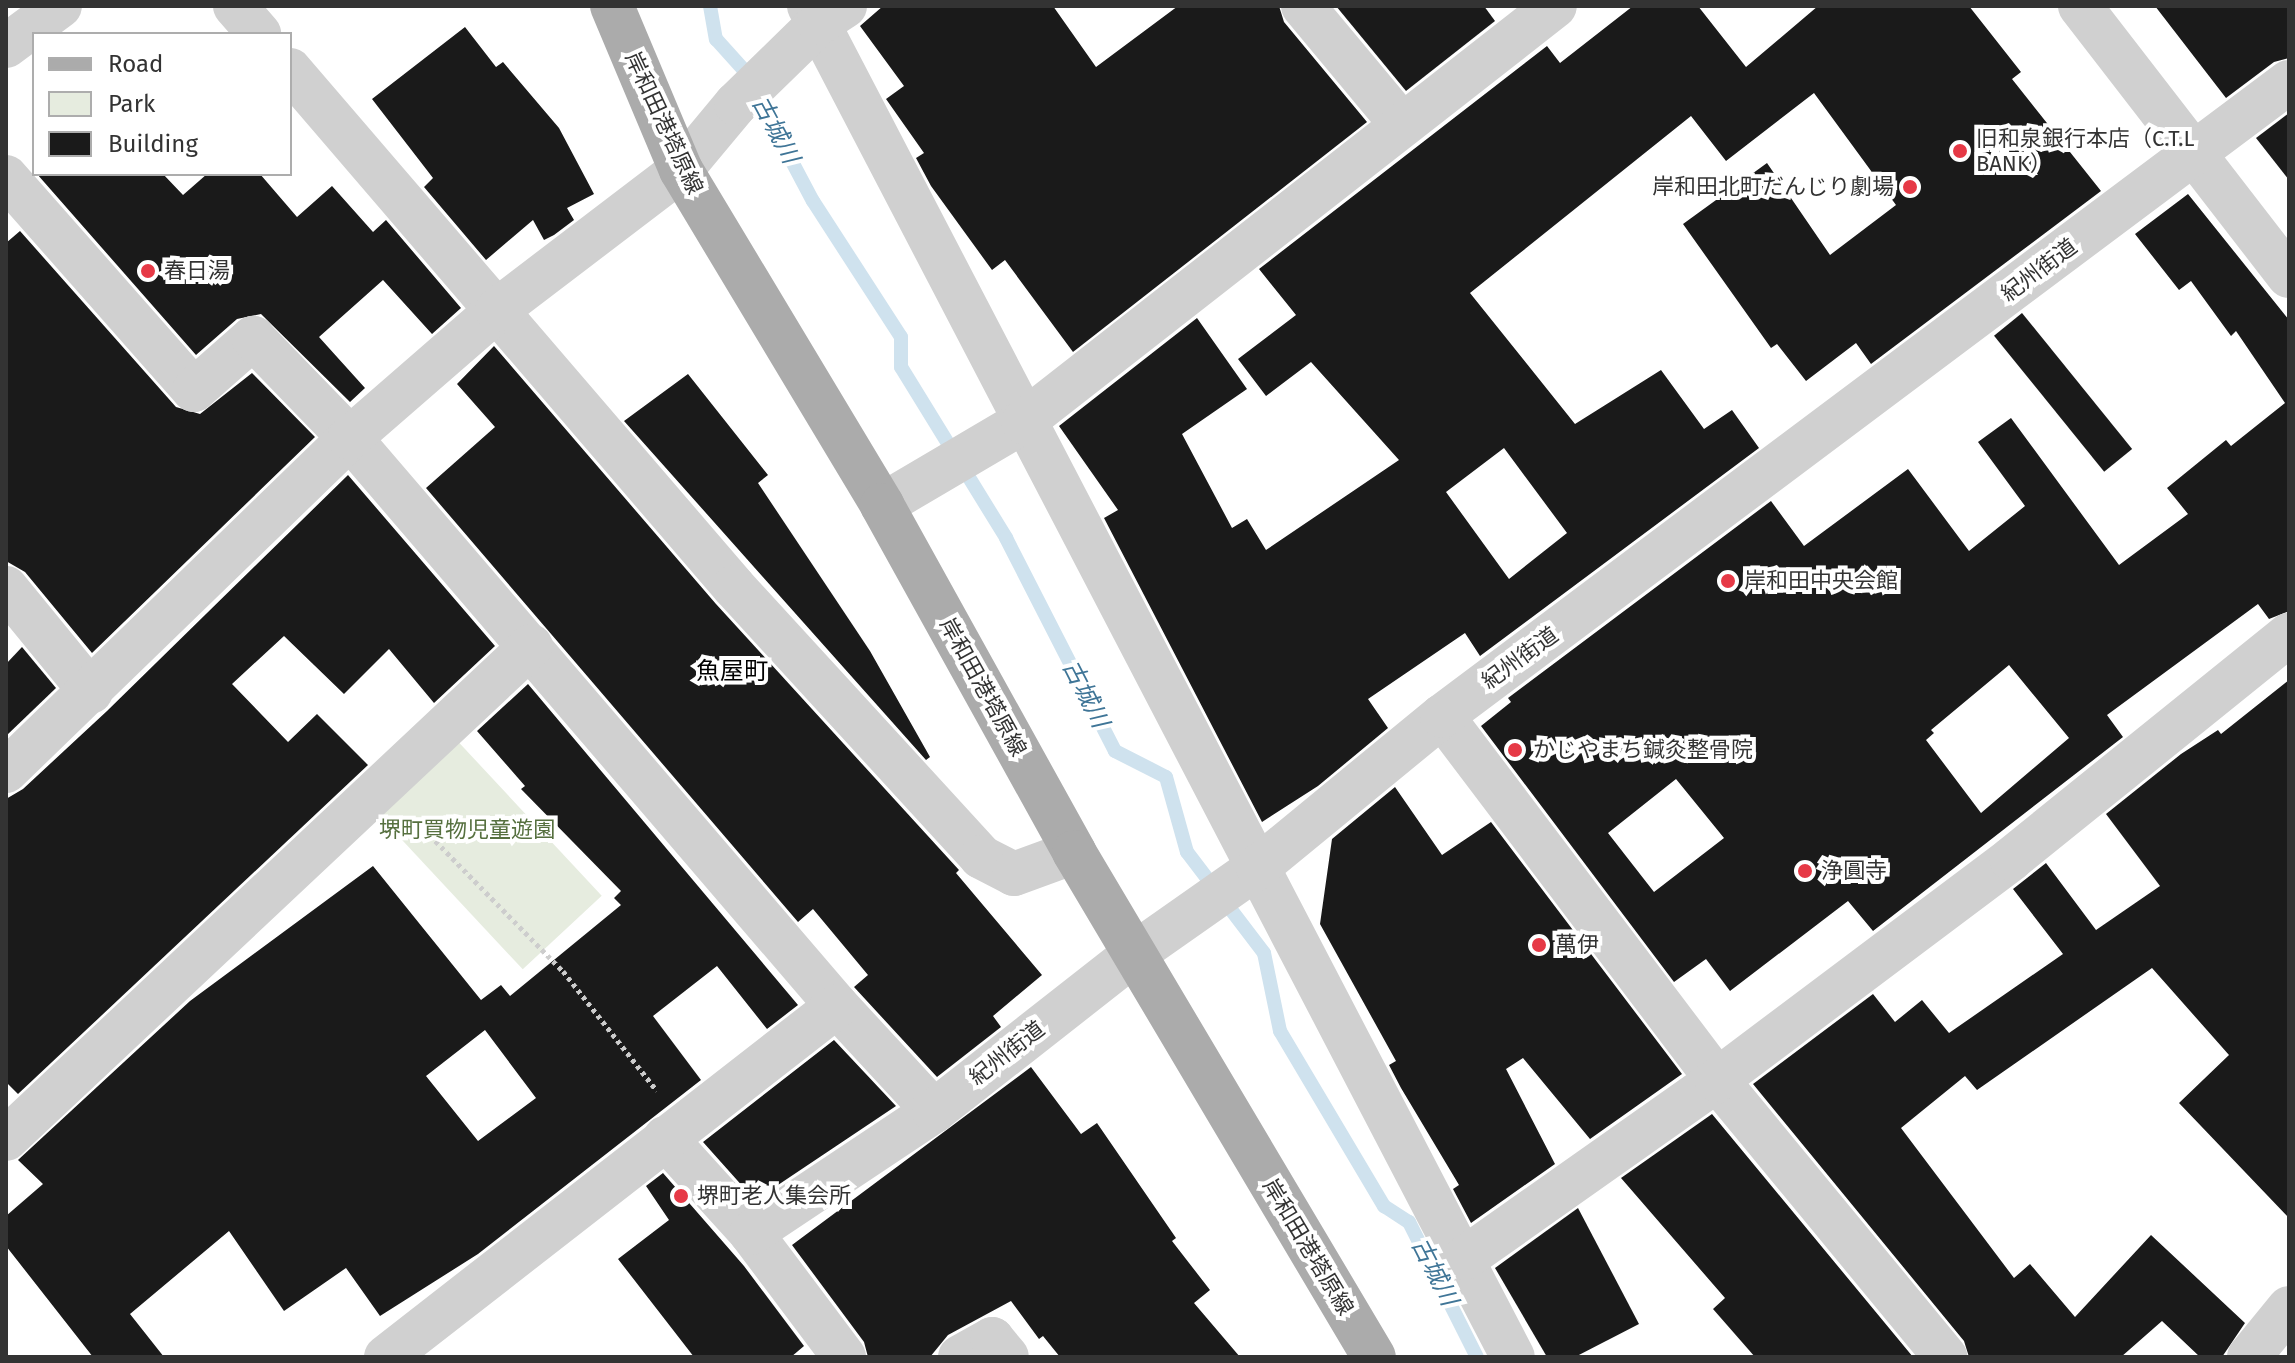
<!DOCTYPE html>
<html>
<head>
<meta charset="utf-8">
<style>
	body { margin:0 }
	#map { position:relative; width:2295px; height:1363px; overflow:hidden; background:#fff; font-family:"Fira Sans","Noto Sans JP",sans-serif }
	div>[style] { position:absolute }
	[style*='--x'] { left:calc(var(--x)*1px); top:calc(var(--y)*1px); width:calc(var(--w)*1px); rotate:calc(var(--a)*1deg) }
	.green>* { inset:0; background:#e6ecdf; transform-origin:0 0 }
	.stream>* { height:14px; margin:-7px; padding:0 7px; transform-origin:7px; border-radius:7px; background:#cfe2ee }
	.building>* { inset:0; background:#1a1a1a; transform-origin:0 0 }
	.path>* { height:5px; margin-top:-2.5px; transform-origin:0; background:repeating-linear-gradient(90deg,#cdcdcd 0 4px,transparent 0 8px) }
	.minor>* { height:44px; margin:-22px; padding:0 22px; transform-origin:22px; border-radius:22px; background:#d0d0d0 }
	.major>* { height:44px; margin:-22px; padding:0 22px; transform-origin:22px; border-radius:22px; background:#ababab }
	.dots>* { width:22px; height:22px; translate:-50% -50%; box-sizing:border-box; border:4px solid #fff; border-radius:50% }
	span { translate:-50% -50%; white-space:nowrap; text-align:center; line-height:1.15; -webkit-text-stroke:8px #fff; paint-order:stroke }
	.street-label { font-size:22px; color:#333 }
	.poi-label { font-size:22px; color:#333 }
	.left { translate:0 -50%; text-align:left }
	.right { translate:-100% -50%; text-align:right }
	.park-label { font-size:22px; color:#56703f }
	.water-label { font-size:24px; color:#3f7597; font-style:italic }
	.neighbourhood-label { font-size:24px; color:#000 }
	.frame { position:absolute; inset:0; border:8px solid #333; pointer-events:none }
	.legend { position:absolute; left:32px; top:32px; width:260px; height:144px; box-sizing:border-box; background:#fff; border:2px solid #adadad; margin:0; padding:10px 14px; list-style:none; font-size:24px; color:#333 }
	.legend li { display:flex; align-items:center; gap:16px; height:40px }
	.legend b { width:40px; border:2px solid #adadad }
</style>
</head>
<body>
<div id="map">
	<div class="green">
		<i style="left:451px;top:734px;width:221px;height:108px;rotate:47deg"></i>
	</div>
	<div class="stream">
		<i style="--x:710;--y:6;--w:34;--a:80"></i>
		<i style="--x:716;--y:39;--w:40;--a:48"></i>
		<i style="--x:743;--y:69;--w:149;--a:62.1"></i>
		<i style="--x:813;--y:201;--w:162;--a:57.1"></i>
		<i style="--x:901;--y:337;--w:30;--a:90"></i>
		<i style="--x:901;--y:367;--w:201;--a:58.4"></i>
		<i style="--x:1006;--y:538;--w:239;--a:62.9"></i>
		<i style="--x:1115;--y:751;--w:57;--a:27"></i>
		<i style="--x:1166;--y:777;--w:78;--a:74.4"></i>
		<i style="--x:1187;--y:852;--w:127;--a:52.7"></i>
		<i style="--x:1264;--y:953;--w:80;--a:78.4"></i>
		<i style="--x:1280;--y:1031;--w:204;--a:59.3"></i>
		<i style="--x:1384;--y:1206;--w:30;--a:33"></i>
		<i style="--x:1409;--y:1222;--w:151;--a:63.3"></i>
	</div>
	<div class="building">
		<i style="clip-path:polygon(883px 6px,1053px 6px,1096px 67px,1178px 6px,1279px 6px,1284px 22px,1367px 122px,1073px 352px,1005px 260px,992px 270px,931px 186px,916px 158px,924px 153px,886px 99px,904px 86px,860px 26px)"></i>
		<i style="clip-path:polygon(1336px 6px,1484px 6px,1495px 21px,1406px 91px)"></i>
		<i style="clip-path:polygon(evenodd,1633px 6px,1698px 6px,1746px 67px,1818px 6px,1969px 6px,2021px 72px,2012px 79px,2101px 191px,1871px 364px,1856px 343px,1806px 381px,1777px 344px,1771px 348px,1683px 224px,1767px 163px,1830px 255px,1896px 205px,1814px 93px,1726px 161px,1691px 116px,1470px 293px,1575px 424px,1661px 370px,1704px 429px,1732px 410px,1759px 448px,1480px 656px,1465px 633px,1368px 699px,1388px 728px,1318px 786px,1262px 822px,1104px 518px,1118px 510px,1059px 426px,1197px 318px,1247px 389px,1182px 434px,1232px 528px,1247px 519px,1266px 550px,1399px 460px,1311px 362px,1266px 396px,1238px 359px,1296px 315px,1259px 269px,1547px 46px,1560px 63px,1633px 6px,1504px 448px,1567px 533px,1509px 579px,1446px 492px,1504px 448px)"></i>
		<i style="clip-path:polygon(2155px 6px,2289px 6px,2289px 58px,2274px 62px,2226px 98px)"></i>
		<i style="clip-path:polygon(465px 27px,496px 67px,503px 62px,559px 128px,594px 194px,567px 208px,574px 220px,554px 235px,544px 240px,533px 220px,486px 260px,424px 187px,433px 178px,372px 99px)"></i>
		<i style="clip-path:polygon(2289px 113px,2289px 180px,2256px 138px)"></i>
		<i style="clip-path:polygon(37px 174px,163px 174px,183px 195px,207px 174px,260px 174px,297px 217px,332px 186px,373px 232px,386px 220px,461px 308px,432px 334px,383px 280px,319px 337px,365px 388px,350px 402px,261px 314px,237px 319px,196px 355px)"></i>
		<i style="clip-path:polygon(evenodd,2188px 194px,2289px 320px,2289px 611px,2269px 619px,2258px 604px,2107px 715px,2123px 737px,1873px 931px,1848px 901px,1730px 991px,1706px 959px,1674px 982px,1481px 726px,1511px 702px,1508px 698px,1771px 501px,1804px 546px,1908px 469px,1969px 551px,2025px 506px,1978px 442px,2011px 418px,2119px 565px,2188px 514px,2167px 488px,2226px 440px,2231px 446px,2285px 403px,2236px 331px,2231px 336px,2191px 281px,2179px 290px,2135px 234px,2188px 194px,2009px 665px,2069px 738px,1981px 813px,1926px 740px,1934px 733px,1931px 730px,2009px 665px,2188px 194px,1676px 779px,1724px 838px,1654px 892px,1608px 833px,1676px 779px)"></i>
		<i style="clip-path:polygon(20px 231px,176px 407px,200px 414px,252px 373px,315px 437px,92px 653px,25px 572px,6px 561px,6px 243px)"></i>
		<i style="left:2022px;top:313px;width:175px;height:36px;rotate:51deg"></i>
		<i style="clip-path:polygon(494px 346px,716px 604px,959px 870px,956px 873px,1042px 975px,993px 1016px,1001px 1027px,937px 1077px,854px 987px,868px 975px,813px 909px,798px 922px,426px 488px,495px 427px,457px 384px)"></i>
		<i style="clip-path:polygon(688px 374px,768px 475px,758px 483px,870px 651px,930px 757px,926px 760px,624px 421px)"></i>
		<i style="clip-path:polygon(348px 475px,495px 646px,434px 703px,389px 649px,344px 694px,284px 636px,232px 684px,288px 742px,317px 714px,368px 765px,18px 1094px,6px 1082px,6px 799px,23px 789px,107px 711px)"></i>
		<i style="clip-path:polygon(22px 647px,56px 688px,6px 736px,6px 664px)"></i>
		<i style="clip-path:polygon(2289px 680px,2289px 1218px,2179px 1103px,2229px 1055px,2152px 968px,1977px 1090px,1965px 1076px,1901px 1128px,2014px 1278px,2030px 1264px,2075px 1317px,2151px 1235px,2245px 1323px,2222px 1357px,2200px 1357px,2162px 1321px,2121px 1357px,1969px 1357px,1964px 1341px,1753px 1084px,1873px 994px,1895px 1022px,1922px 1000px,1949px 1033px,2063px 954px,2013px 889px,2046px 863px,2096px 930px,2160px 886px,2106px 814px,2181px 754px,2218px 730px,2221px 734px)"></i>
		<i style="clip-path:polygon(evenodd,528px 684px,798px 1005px,767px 1029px,717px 966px,653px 1016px,701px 1080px,478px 1254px,380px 1316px,346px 1268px,284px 1311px,229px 1231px,130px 1314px,164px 1357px,93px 1357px,6px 1246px,6px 1216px,43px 1184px,18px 1160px,190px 1001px,373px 866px,481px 1000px,501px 985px,510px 996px,621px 905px,614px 898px,621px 891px,521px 789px,525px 786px,477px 731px,528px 684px,485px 1030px,536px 1098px,478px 1141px,426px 1076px,485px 1030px)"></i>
		<i style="clip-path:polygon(1395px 787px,1442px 855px,1491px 822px,1682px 1074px,1590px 1139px,1523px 1058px,1506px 1069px,1555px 1164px,1471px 1223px,1453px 1189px,1459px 1185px,1401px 1088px,1389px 1065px,1396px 1061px,1320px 924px,1332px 839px)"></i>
		<i style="clip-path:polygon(834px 1040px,896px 1106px,775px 1187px,754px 1183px,745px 1189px,703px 1142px)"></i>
		<i style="clip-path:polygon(1031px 1067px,1081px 1134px,1097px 1123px,1176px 1238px,1172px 1241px,1210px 1290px,1194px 1303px,1240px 1357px,1060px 1357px,1043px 1336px,1039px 1339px,1011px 1301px,948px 1335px,930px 1357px,868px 1357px,864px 1342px,792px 1245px)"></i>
		<i style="clip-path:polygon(1712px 1114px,1913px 1357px,1755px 1357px,1713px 1309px,1725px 1298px,1621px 1178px)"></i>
		<i style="clip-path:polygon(663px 1173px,744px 1266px,804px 1346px,791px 1357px,694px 1357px,618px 1259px,669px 1220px,646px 1186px)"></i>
		<i style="clip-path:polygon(1578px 1208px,1639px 1324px,1575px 1357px,1547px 1357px,1495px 1268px)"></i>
	</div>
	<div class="path">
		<i style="--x:413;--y:818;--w:214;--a:45.6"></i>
		<i style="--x:563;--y:971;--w:152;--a:51.9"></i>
	</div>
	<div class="minor">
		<i style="--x:235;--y:6;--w:37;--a:49"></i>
		<i style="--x:809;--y:6;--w:1523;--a:62.48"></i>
		<i style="--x:1303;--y:6;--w:155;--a:50.2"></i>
		<i style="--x:2080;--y:6;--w:341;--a:52.3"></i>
		<i style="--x:6;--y:46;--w:67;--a:-36.5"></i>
		<i style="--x:290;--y:70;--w:681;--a:49.34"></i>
		<i style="--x:734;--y:587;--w:366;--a:47.5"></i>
		<i style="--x:981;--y:857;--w:37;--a:27"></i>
		<i style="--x:1014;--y:874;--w:64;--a:-20.1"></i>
		<i style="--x:6;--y:177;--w:284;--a:48.6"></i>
		<i style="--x:194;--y:390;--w:79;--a:-41.4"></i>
		<i style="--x:253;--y:338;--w:139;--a:45.9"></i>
		<i style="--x:350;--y:438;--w:748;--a:49.39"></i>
		<i style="--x:837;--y:1006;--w:143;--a:47.3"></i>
		<i style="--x:882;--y:505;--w:164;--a:-30.5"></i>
		<i style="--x:1023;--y:422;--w:675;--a:-38.02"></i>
		<i style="--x:6;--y:588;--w:134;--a:50.7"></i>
		<i style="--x:1442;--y:716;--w:456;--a:52.9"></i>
		<i style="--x:1717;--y:1080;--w:359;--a:50.5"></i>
		<i style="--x:6;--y:771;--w:479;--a:-44.1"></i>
		<i style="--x:350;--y:438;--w:195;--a:-41"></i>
		<i style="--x:497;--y:310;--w:231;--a:-37.3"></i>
		<i style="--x:681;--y:170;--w:86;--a:-50.2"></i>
		<i style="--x:736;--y:104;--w:116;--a:-44.3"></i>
		<i style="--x:819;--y:23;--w:31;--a:-33"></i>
		<i style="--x:665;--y:1138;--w:128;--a:47.8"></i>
		<i style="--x:751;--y:1233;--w:155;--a:53.1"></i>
		<i style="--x:6;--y:1139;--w:720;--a:-43.2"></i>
		<i style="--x:751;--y:1233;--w:220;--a:-33.7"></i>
		<i style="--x:934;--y:1111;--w:254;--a:-38.1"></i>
		<i style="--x:1134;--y:954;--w:151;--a:-35.1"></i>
		<i style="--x:1258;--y:867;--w:238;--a:-39.4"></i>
		<i style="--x:1442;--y:716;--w:1058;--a:-36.82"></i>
		<i style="--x:1465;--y:1258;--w:309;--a:-35.2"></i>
		<i style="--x:1717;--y:1080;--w:368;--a:-36.9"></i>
		<i style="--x:2011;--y:859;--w:357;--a:-38.9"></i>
		<i style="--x:386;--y:1357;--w:571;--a:-37.89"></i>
		<i style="--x:960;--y:1357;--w:37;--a:-29"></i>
		<i style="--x:992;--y:1339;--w:23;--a:50"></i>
		<i style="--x:2249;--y:1357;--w:63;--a:-50.8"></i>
	</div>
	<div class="major">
		<i style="--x:612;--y:6;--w:178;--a:67.2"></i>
		<i style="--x:681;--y:170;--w:391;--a:59"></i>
		<i style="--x:882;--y:505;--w:397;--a:61"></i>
		<i style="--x:1074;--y:852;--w:587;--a:59.29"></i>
	</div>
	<div class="dots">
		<i style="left:1960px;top:151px;background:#e63946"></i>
		<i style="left:1910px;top:187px;background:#e63946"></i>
		<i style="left:148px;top:271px;background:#e63946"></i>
		<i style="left:1728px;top:581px;background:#e63946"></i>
		<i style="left:1515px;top:750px;background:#e63946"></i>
		<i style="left:1805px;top:871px;background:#e63946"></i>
		<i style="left:1539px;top:945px;background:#e63946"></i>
		<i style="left:681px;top:1196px;background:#e63946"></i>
	</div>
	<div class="street-label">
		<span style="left:664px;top:123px;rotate:65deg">岸和田港塔原線</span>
		<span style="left:2039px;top:270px;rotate:-37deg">紀州街道</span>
		<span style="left:1520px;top:658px;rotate:-36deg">紀州街道</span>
		<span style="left:983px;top:687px;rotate:61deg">岸和田港塔原線</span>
		<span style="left:1007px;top:1053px;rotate:-38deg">紀州街道</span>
		<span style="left:1308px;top:1247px;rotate:59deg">岸和田港塔原線</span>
	</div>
	<div class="poi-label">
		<span class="left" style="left:1976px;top:151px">旧和泉銀行本店（C.T.L<br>BANK）</span>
		<span class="right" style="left:1894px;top:187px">岸和田北町だんじり劇場</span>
		<span class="left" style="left:164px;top:271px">春日湯</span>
		<span class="left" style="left:1744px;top:581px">岸和田中央会館</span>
		<span class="left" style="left:1533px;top:750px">かじやまち鍼灸整骨院</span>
		<span class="left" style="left:1821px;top:871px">浄圓寺</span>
		<span class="left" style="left:1555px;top:945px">萬伊</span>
		<span class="left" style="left:697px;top:1196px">堺町老人集会所</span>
	</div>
	<div class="park-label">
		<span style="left:467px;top:830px">堺町買物児童遊園</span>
	</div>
	<div class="water-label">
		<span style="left:775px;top:130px;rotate:62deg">古城川</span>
		<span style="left:1085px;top:694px;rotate:63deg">古城川</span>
		<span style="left:1434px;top:1272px;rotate:63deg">古城川</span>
	</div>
	<div class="neighbourhood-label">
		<span style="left:732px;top:672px">魚屋町</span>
	</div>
	<div class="frame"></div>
	<ul class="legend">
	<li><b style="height:10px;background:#ababab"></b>Road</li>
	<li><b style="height:22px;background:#e6ecdf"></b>Park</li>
	<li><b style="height:22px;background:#1a1a1a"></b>Building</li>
	</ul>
</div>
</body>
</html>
